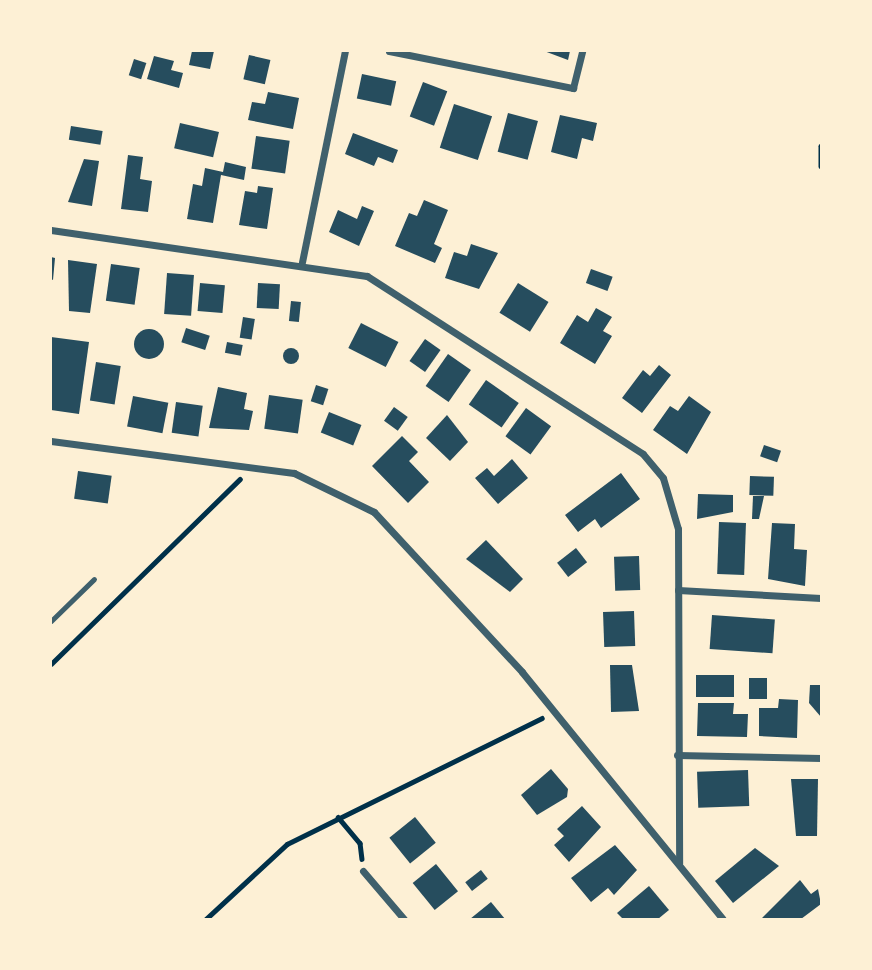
<!DOCTYPE html>
<html>
<head>
<meta charset="utf-8">
<style>
	body { margin:0 }
	#map { position:relative; width:872px; height:970px; overflow:hidden; background:#fdf0d5; font-family:"Titillium Web",sans-serif }
	div>[style] { position:absolute }
	[style*='--x'] { left:calc(var(--x)*1px); top:calc(var(--y)*1px); width:calc(var(--w)*1px); rotate:calc(var(--a)*1deg) }
	.building>* { inset:0; background:#264d5e; transform-origin:0 0 }
	.round { border-radius:50% }
	.path>* { height:4.5px; margin:-2.25px; padding:0 2.25px; transform-origin:2.25px; border-radius:2.25px; background:#003049 }
	.service>* { height:5px; margin:-2.5px; padding:0 2.5px; transform-origin:2.5px; border-radius:2.5px; background:#3f606c }
	.minor>* { height:7px; margin:-3.5px; padding:0 3.5px; transform-origin:3.5px; border-radius:3.5px; background:#3f606c }
	span { translate:-50% -50%; white-space:nowrap; text-align:center; line-height:1.15; -webkit-text-stroke:5px #fdf0d5; paint-order:stroke }
	.frame { position:absolute; inset:0; border:52px solid #fdf0d5; pointer-events:none }
</style>
</head>
<body>
<div id="map">
	<div class="building">
		<i style="clip-path:polygon(192px 51px,214px 51px,210px 69px,189px 65px)"></i>
		<i style="clip-path:polygon(544px 51px,570px 51px,568px 60px)"></i>
		<i style="left:249px;top:55px;width:22px;height:25px;rotate:13deg"></i>
		<i style="clip-path:polygon(154px 56px,174px 61px,171px 70px,183px 73px,179px 88px,147px 79px)"></i>
		<i style="left:134px;top:59px;width:13px;height:17px;rotate:18deg"></i>
		<i style="left:362px;top:74px;width:35px;height:25px;rotate:12deg"></i>
		<i style="left:423px;top:82px;width:26px;height:37px;rotate:21deg"></i>
		<i style="clip-path:polygon(268px 92px,299px 98px,293px 129px,248px 120px,252px 102px,265px 104px)"></i>
		<i style="left:454px;top:104px;width:40px;height:46px;rotate:18deg"></i>
		<i style="left:508px;top:113px;width:31px;height:40px;rotate:15deg"></i>
		<i style="clip-path:polygon(560px 115px,597px 123px,593px 141px,582px 138px,577px 159px,551px 152px)"></i>
		<i style="left:180px;top:123px;width:40px;height:26px;rotate:13deg"></i>
		<i style="left:71px;top:126px;width:32px;height:14px;rotate:9deg"></i>
		<i style="clip-path:polygon(353px 133px,398px 150px,393px 163px,378px 157px,374px 166px,345px 154px)"></i>
		<i style="left:256px;top:136px;width:34px;height:33px;rotate:8deg"></i>
		<i style="clip-path:polygon(128px 155px,143px 157px,140px 179px,152px 181px,148px 212px,121px 209px)"></i>
		<i style="clip-path:polygon(84px 159px,99px 161px,92px 206px,68px 202px)"></i>
		<i style="clip-path:polygon(225px 162px,246px 167px,244px 180px,221px 175px,213px 223px,187px 219px,193px 184px,202px 186px,205px 168px,223px 172px)"></i>
		<i style="clip-path:polygon(258px 186px,273px 188px,267px 229px,239px 225px,245px 191px,257px 193px)"></i>
		<i style="clip-path:polygon(424px 200px,448px 210px,434px 244px,442px 248px,435px 263px,395px 246px,409px 213px,417px 216px)"></i>
		<i style="clip-path:polygon(362px 206px,374px 211px,359px 246px,329px 232px,338px 210px,357px 219px)"></i>
		<i style="clip-path:polygon(471px 244px,498px 253px,479px 289px,445px 278px,454px 252px,467px 256px)"></i>
		<i style="clip-path:polygon(51px 257px,55px 258px,53px 280px,51px 279px)"></i>
		<i style="clip-path:polygon(68px 260px,97px 264px,90px 313px,69px 311px)"></i>
		<i style="left:111px;top:264px;width:29px;height:37px;rotate:8deg"></i>
		<i style="left:591px;top:269px;width:23px;height:15px;rotate:20deg"></i>
		<i style="left:167px;top:273px;width:27px;height:41px;rotate:4deg"></i>
		<i style="left:200px;top:283px;width:25px;height:28px;rotate:5deg"></i>
		<i style="left:258px;top:283px;width:22px;height:25px;rotate:3deg"></i>
		<i style="left:518px;top:283px;width:36px;height:35px;rotate:32deg"></i>
		<i style="left:291px;top:301px;width:10px;height:20px;rotate:6deg"></i>
		<i style="clip-path:polygon(596px 308px,612px 317px,603px 331px,612px 336px,595px 364px,560px 343px,577px 315px,588px 322px)"></i>
		<i style="left:243px;top:317px;width:12px;height:21px;rotate:9deg"></i>
		<i style="left:361px;top:323px;width:42px;height:28px;rotate:27deg"></i>
		<i style="left:186px;top:328px;width:25px;height:15px;rotate:18deg"></i>
		<i class="round" style="left:134px;top:329px;width:30px;height:30px"></i>
		<i style="clip-path:polygon(51px 337px,89px 342px,79px 414px,51px 410px)"></i>
		<i style="left:425px;top:339px;width:19px;height:27px;rotate:35deg"></i>
		<i style="left:227px;top:342px;width:16px;height:11px;rotate:11deg"></i>
		<i class="round" style="left:283px;top:348px;width:16px;height:16px"></i>
		<i style="left:448px;top:354px;width:28px;height:39px;rotate:35deg"></i>
		<i style="left:96px;top:362px;width:25px;height:39px;rotate:9deg"></i>
		<i style="clip-path:polygon(659px 365px,671px 375px,642px 413px,622px 398px,643px 370px,650px 376px)"></i>
		<i style="left:486px;top:380px;width:40px;height:30px;rotate:35deg"></i>
		<i style="left:316px;top:385px;width:13px;height:17px;rotate:18deg"></i>
		<i style="clip-path:polygon(218px 387px,247px 393px,244px 409px,253px 411px,249px 430px,209px 428px)"></i>
		<i style="left:269px;top:395px;width:34px;height:34px;rotate:8deg"></i>
		<i style="left:133px;top:396px;width:36px;height:31px;rotate:11deg"></i>
		<i style="clip-path:polygon(689px 396px,711px 412px,687px 454px,653px 430px,670px 406px,678px 411px)"></i>
		<i style="left:176px;top:402px;width:27px;height:31px;rotate:8deg"></i>
		<i style="left:394px;top:407px;width:17px;height:17px;rotate:36deg"></i>
		<i style="left:526px;top:408px;width:31px;height:35px;rotate:36deg"></i>
		<i style="left:329px;top:412px;width:35px;height:22px;rotate:22deg"></i>
		<i style="clip-path:polygon(447px 415px,468px 442px,450px 461px,426px 438px)"></i>
		<i style="clip-path:polygon(402px 436px,418px 452px,409px 461px,429px 482px,408px 503px,372px 466px)"></i>
		<i style="left:764px;top:445px;width:18px;height:12px;rotate:19deg"></i>
		<i style="clip-path:polygon(512px 459px,528px 478px,498px 504px,475px 478px,487px 468px,494px 476px)"></i>
		<i style="left:78px;top:471px;width:34px;height:28px;rotate:8deg"></i>
		<i style="clip-path:polygon(621px 473px,640px 499px,601px 528px,595px 519px,578px 532px,565px 515px)"></i>
		<i style="left:750px;top:476px;width:24px;height:19px;rotate:2deg"></i>
		<i style="clip-path:polygon(698px 494px,733px 495px,733px 512px,697px 519px)"></i>
		<i style="clip-path:polygon(753px 496px,764px 496px,759px 519px,752px 519px)"></i>
		<i style="left:719px;top:522px;width:27px;height:52px;rotate:2deg"></i>
		<i style="clip-path:polygon(772px 523px,795px 524px,794px 549px,807px 550px,805px 586px,768px 579px)"></i>
		<i style="clip-path:polygon(486px 540px,523px 579px,510px 592px,466px 559px)"></i>
		<i style="left:576px;top:548px;width:18px;height:24px;rotate:52deg"></i>
		<i style="left:639px;top:556px;width:34px;height:25px;rotate:88deg"></i>
		<i style="left:634px;top:611px;width:35px;height:31px;rotate:88deg"></i>
		<i style="left:712px;top:615px;width:63px;height:34px;rotate:4deg"></i>
		<i style="clip-path:polygon(610px 665px,632px 665px,639px 711px,611px 712px)"></i>
		<i style="left:734px;top:675px;width:22px;height:38px;rotate:90deg"></i>
		<i style="left:749px;top:678px;width:18px;height:21px"></i>
		<i style="clip-path:polygon(810px 685px,821px 685px,821px 717px,809px 703px)"></i>
		<i style="clip-path:polygon(779px 699px,798px 700px,797px 738px,759px 736px,759px 708px,778px 708px)"></i>
		<i style="clip-path:polygon(698px 703px,734px 703px,733px 714px,748px 714px,747px 737px,697px 736px)"></i>
		<i style="clip-path:polygon(551px 769px,568px 789px,567px 797px,537px 815px,521px 795px)"></i>
		<i style="left:748px;top:770px;width:36px;height:51px;rotate:88deg"></i>
		<i style="clip-path:polygon(791px 779px,818px 779px,817px 836px,796px 836px)"></i>
		<i style="clip-path:polygon(582px 806px,601px 827px,569px 862px,554px 845px,564px 836px,557px 829px)"></i>
		<i style="left:415px;top:817px;width:33px;height:33px;rotate:51deg"></i>
		<i style="clip-path:polygon(615px 845px,637px 870px,614px 895px,608px 888px,591px 902px,571px 878px)"></i>
		<i style="clip-path:polygon(755px 848px,779px 866px,733px 903px,715px 881px)"></i>
		<i style="left:436px;top:864px;width:35px;height:30px;rotate:51deg"></i>
		<i style="left:481px;top:870px;width:11px;height:20px;rotate:52deg"></i>
		<i style="clip-path:polygon(800px 880px,811px 894px,818px 889px,821px 904px,801px 919px,761px 919px)"></i>
		<i style="clip-path:polygon(649px 886px,669px 910px,658px 919px,623px 919px,617px 913px)"></i>
		<i style="clip-path:polygon(491px 902px,505px 919px,470px 919px)"></i>
	</div>
	<div class="path">
		<i style="--x:821;--y:146;--w:20;--a:90"></i>
		<i style="--x:51;--y:664;--w:264;--a:-44.4"></i>
		<i style="--x:338;--y:817;--w:34;--a:50"></i>
		<i style="--x:360;--y:843;--w:16;--a:83"></i>
		<i style="--x:206;--y:919;--w:110;--a:-42.8"></i>
		<i style="--x:287;--y:844;--w:284;--a:-26.3"></i>
	</div>
	<div class="service">
		<i style="--x:51;--y:621;--w:60;--a:-44.3"></i>
	</div>
	<div class="minor">
		<i style="--x:389;--y:51;--w:188;--a:11.4"></i>
		<i style="--x:573;--y:88;--w:38;--a:-76"></i>
		<i style="--x:51;--y:230;--w:319;--a:8.3"></i>
		<i style="--x:367;--y:276;--w:328;--a:32.8"></i>
		<i style="--x:643;--y:454;--w:31;--a:50"></i>
		<i style="--x:663;--y:478;--w:53;--a:73.6"></i>
		<i style="--x:678;--y:529;--w:334;--a:89.8"></i>
		<i style="--x:302;--y:262;--w:215;--a:-78.5"></i>
		<i style="--x:51;--y:441;--w:245;--a:7.5"></i>
		<i style="--x:294;--y:473;--w:89;--a:26"></i>
		<i style="--x:374;--y:512;--w:218;--a:47.2"></i>
		<i style="--x:522;--y:672;--w:318;--a:50.9"></i>
		<i style="--x:678;--y:590;--w:143;--a:3.2"></i>
		<i style="--x:677;--y:755;--w:144;--a:1.2"></i>
		<i style="--x:363;--y:871;--w:63;--a:49.5"></i>
	</div>
	<div class="frame"></div>
</div>
</body>
</html>
